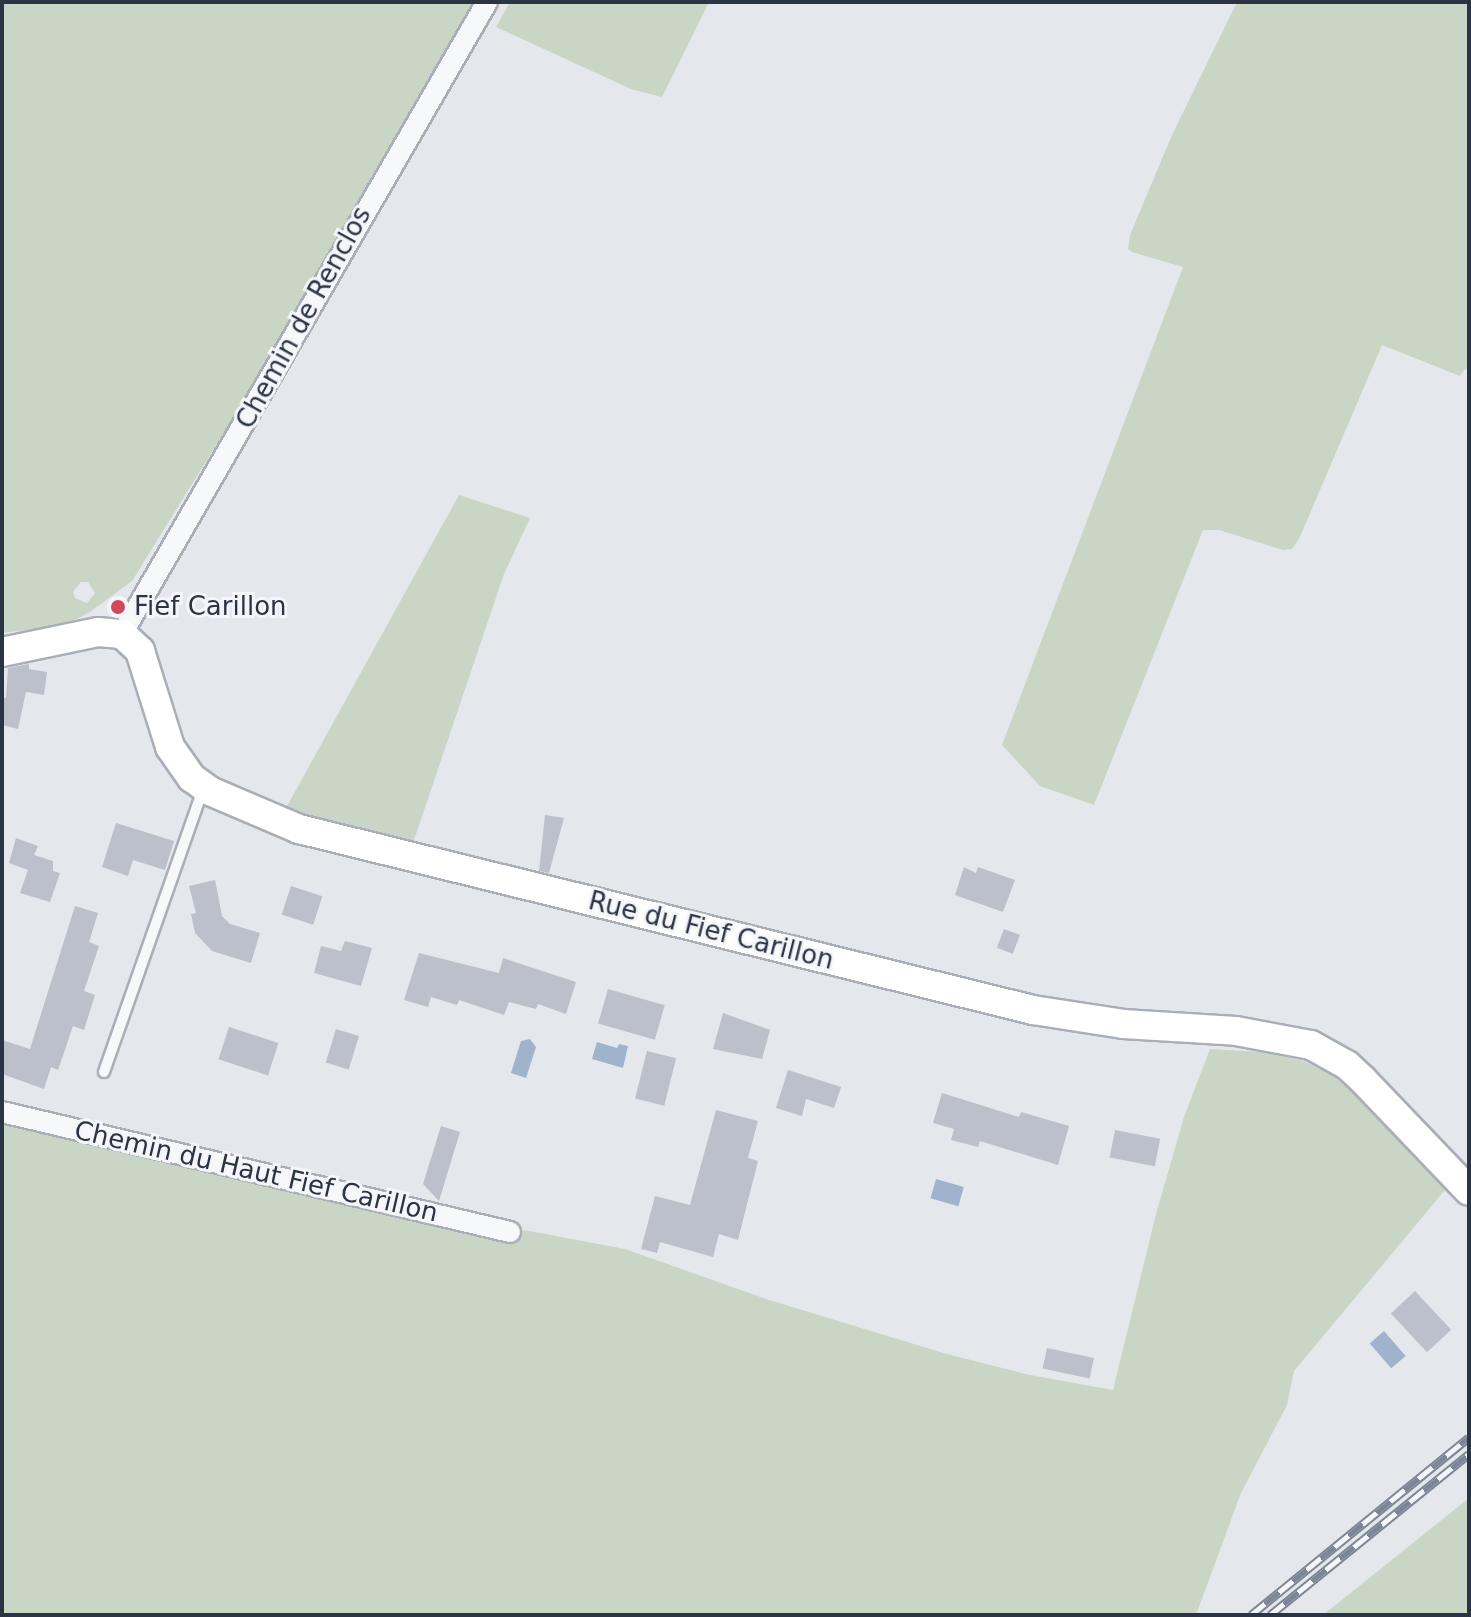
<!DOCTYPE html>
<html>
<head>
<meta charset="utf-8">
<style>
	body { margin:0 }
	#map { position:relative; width:1471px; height:1617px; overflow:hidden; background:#e4e7ec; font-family:"DejaVu Sans",sans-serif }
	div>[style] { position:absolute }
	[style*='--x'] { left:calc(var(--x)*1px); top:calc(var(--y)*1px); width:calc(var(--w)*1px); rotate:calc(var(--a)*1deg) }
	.green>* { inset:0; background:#c9d6c5 }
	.water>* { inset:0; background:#9fb4cc; transform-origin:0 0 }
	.building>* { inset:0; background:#bbc0ca; transform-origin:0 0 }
	.roads { filter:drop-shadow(2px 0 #a9aeb7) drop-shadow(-2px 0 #a9aeb7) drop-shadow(0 2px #a9aeb7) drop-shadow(0 -2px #a9aeb7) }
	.lane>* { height:10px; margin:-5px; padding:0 5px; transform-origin:5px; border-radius:5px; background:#f7f8fa }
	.street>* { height:20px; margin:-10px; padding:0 10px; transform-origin:10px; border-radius:10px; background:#f7f8fa }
	.secondary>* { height:28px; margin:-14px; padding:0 14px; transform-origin:14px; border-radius:14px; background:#fff }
	.rail>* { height:9px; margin-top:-4.5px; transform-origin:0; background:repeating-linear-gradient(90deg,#f4f6f9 0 18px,#7d8696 0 36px); box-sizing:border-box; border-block:2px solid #7d8696 }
	.dots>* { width:22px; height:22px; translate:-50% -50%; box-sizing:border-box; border:4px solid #f4f6f9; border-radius:50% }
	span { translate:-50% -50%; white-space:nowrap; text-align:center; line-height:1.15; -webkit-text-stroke:6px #f4f6f9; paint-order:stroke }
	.street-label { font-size:26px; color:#2b3445 }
	.poi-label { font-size:26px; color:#2b3445 }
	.left { translate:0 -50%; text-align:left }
	.frame { position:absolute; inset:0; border:4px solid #2b3445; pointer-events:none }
</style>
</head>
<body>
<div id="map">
	<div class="green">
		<i style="clip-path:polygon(evenodd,2px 2px,478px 2px,321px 276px,132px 581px,90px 612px,65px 625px,2px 633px,2px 2px,81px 582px,88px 582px,95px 593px,87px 603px,75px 598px,73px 592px,81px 582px)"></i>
		<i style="clip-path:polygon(510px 2px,709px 2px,662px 97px,631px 89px,496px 27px)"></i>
		<i style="clip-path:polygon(1237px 2px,1469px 2px,1469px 371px,1465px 369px,1460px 376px,1382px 345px,1299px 539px,1292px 549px,1283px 550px,1219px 530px,1203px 530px,1094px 805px,1040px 786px,1002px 745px,1183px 267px,1132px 252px,1128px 249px,1130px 235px,1172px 135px)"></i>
		<i style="clip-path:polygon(459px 495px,530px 518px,504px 574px,412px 846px,286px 808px)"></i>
		<i style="clip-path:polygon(1210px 1049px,1260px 1052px,1303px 1061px,1329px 1073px,1357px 1095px,1445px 1190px,1294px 1371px,1287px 1405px,1241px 1493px,1196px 1615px,2px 1615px,2px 1118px,510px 1237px,524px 1230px,625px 1249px,769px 1300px,947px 1354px,1030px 1375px,1113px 1390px,1156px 1214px,1184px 1117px)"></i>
		<i style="clip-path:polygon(1469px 1498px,1469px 1615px,1323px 1615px)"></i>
	</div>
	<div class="water">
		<i style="clip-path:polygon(530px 1039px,536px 1047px,526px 1078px,511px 1073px,521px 1041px)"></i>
		<i style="clip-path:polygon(597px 1042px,617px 1048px,619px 1044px,628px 1046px,623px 1068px,592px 1059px)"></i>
		<i style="left:936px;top:1179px;width:29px;height:20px;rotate:16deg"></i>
		<i style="left:1384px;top:1331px;width:33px;height:19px;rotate:49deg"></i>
	</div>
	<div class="building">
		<i style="clip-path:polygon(29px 664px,29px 669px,47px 672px,44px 695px,26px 692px,18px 729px,2px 725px,2px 698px,6px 698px,8px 668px)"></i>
		<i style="clip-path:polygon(545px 815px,564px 818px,549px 873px,539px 871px)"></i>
		<i style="clip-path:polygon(116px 823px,174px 841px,165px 870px,133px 860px,128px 876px,102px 867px)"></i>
		<i style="clip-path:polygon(16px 838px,38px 846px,34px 855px,53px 861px,53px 871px,60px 873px,50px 902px,20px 893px,28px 870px,9px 863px)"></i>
		<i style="clip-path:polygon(964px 867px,976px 873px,978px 867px,1015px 880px,1003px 912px,955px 895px)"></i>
		<i style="clip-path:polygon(215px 880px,222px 916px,230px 924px,260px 933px,251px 963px,212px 951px,195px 933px,191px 914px,196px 913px,189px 886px)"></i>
		<i style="left:291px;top:886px;width:33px;height:30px;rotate:18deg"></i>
		<i style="clip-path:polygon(75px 906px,98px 913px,89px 942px,99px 946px,84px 991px,95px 995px,84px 1030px,73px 1026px,58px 1070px,51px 1067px,44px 1089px,2px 1074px,2px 1040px,30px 1049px)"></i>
		<i style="left:1004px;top:929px;width:17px;height:20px;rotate:21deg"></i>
		<i style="clip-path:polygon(345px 941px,372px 948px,361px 986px,314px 973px,321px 946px,341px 951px)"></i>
		<i style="clip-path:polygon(419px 953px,499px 973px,503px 958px,576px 982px,566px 1014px,538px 1004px,536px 1009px,509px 1002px,504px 1015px,459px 1000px,457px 1005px,431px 997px,428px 1007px,404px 1000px)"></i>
		<i style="left:608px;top:989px;width:59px;height:36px;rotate:16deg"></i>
		<i style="clip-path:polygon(723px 1013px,770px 1030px,762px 1059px,713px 1049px)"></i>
		<i style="left:229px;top:1027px;width:52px;height:34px;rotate:18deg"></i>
		<i style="left:336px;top:1029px;width:24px;height:35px;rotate:17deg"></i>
		<i style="left:647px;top:1051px;width:30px;height:49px;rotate:14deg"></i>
		<i style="clip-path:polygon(788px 1070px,841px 1087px,834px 1108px,806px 1099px,802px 1116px,776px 1108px)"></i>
		<i style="clip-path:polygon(942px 1093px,1019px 1117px,1021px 1112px,1069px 1126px,1058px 1165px,980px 1141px,978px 1147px,951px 1140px,954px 1129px,933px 1123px)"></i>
		<i style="clip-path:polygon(716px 1110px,758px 1121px,748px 1158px,758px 1161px,738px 1240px,719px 1234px,713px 1257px,660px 1242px,657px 1253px,641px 1249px,655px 1196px,690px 1205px)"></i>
		<i style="clip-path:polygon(441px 1126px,460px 1132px,439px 1201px,423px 1184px)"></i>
		<i style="left:1115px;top:1130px;width:46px;height:28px;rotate:11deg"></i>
		<i style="left:1415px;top:1291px;width:53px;height:33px;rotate:47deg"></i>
		<i style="left:1047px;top:1348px;width:48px;height:21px;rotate:12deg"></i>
	</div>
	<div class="roads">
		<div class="lane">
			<i style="--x:104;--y:1072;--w:300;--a:-70.7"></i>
		</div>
		<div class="street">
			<i style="--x:122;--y:634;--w:730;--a:-59.99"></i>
			<i style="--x:2;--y:1112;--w:522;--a:13.29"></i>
		</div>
		<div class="secondary">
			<i style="--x:2;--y:652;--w:98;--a:-11.8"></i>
			<i style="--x:98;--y:632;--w:24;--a:5"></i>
			<i style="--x:122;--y:634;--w:25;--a:43"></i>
			<i style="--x:140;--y:651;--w:101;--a:72.6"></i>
			<i style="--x:170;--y:747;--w:38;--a:55"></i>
			<i style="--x:192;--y:778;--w:22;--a:36"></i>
			<i style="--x:210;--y:791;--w:97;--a:23.1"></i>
			<i style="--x:299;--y:829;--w:756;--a:13.85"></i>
			<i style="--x:1033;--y:1010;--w:91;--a:8.8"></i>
			<i style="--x:1123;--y:1024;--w:113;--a:3.5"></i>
			<i style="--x:1236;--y:1031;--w:76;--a:10.6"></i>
			<i style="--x:1311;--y:1045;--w:41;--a:29.1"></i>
			<i style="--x:1347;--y:1065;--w:22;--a:43"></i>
			<i style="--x:1363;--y:1080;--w:153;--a:46.3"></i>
		</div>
	</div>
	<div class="rail">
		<i style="--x:1251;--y:1615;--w:281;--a:-39.2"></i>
		<i style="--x:1270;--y:1615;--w:256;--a:-39"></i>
	</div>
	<div class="dots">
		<i style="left:118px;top:607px;background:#d1495b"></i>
	</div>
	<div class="street-label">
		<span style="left:304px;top:318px;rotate:-61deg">Chemin de Renclos</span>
		<span style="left:711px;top:931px;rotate:14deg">Rue du Fief Carillon</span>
		<span style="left:256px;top:1172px;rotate:13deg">Chemin du Haut Fief Carillon</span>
	</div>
	<div class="poi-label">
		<span class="left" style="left:134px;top:607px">Fief Carillon</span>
	</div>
	<div class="frame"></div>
</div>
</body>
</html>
